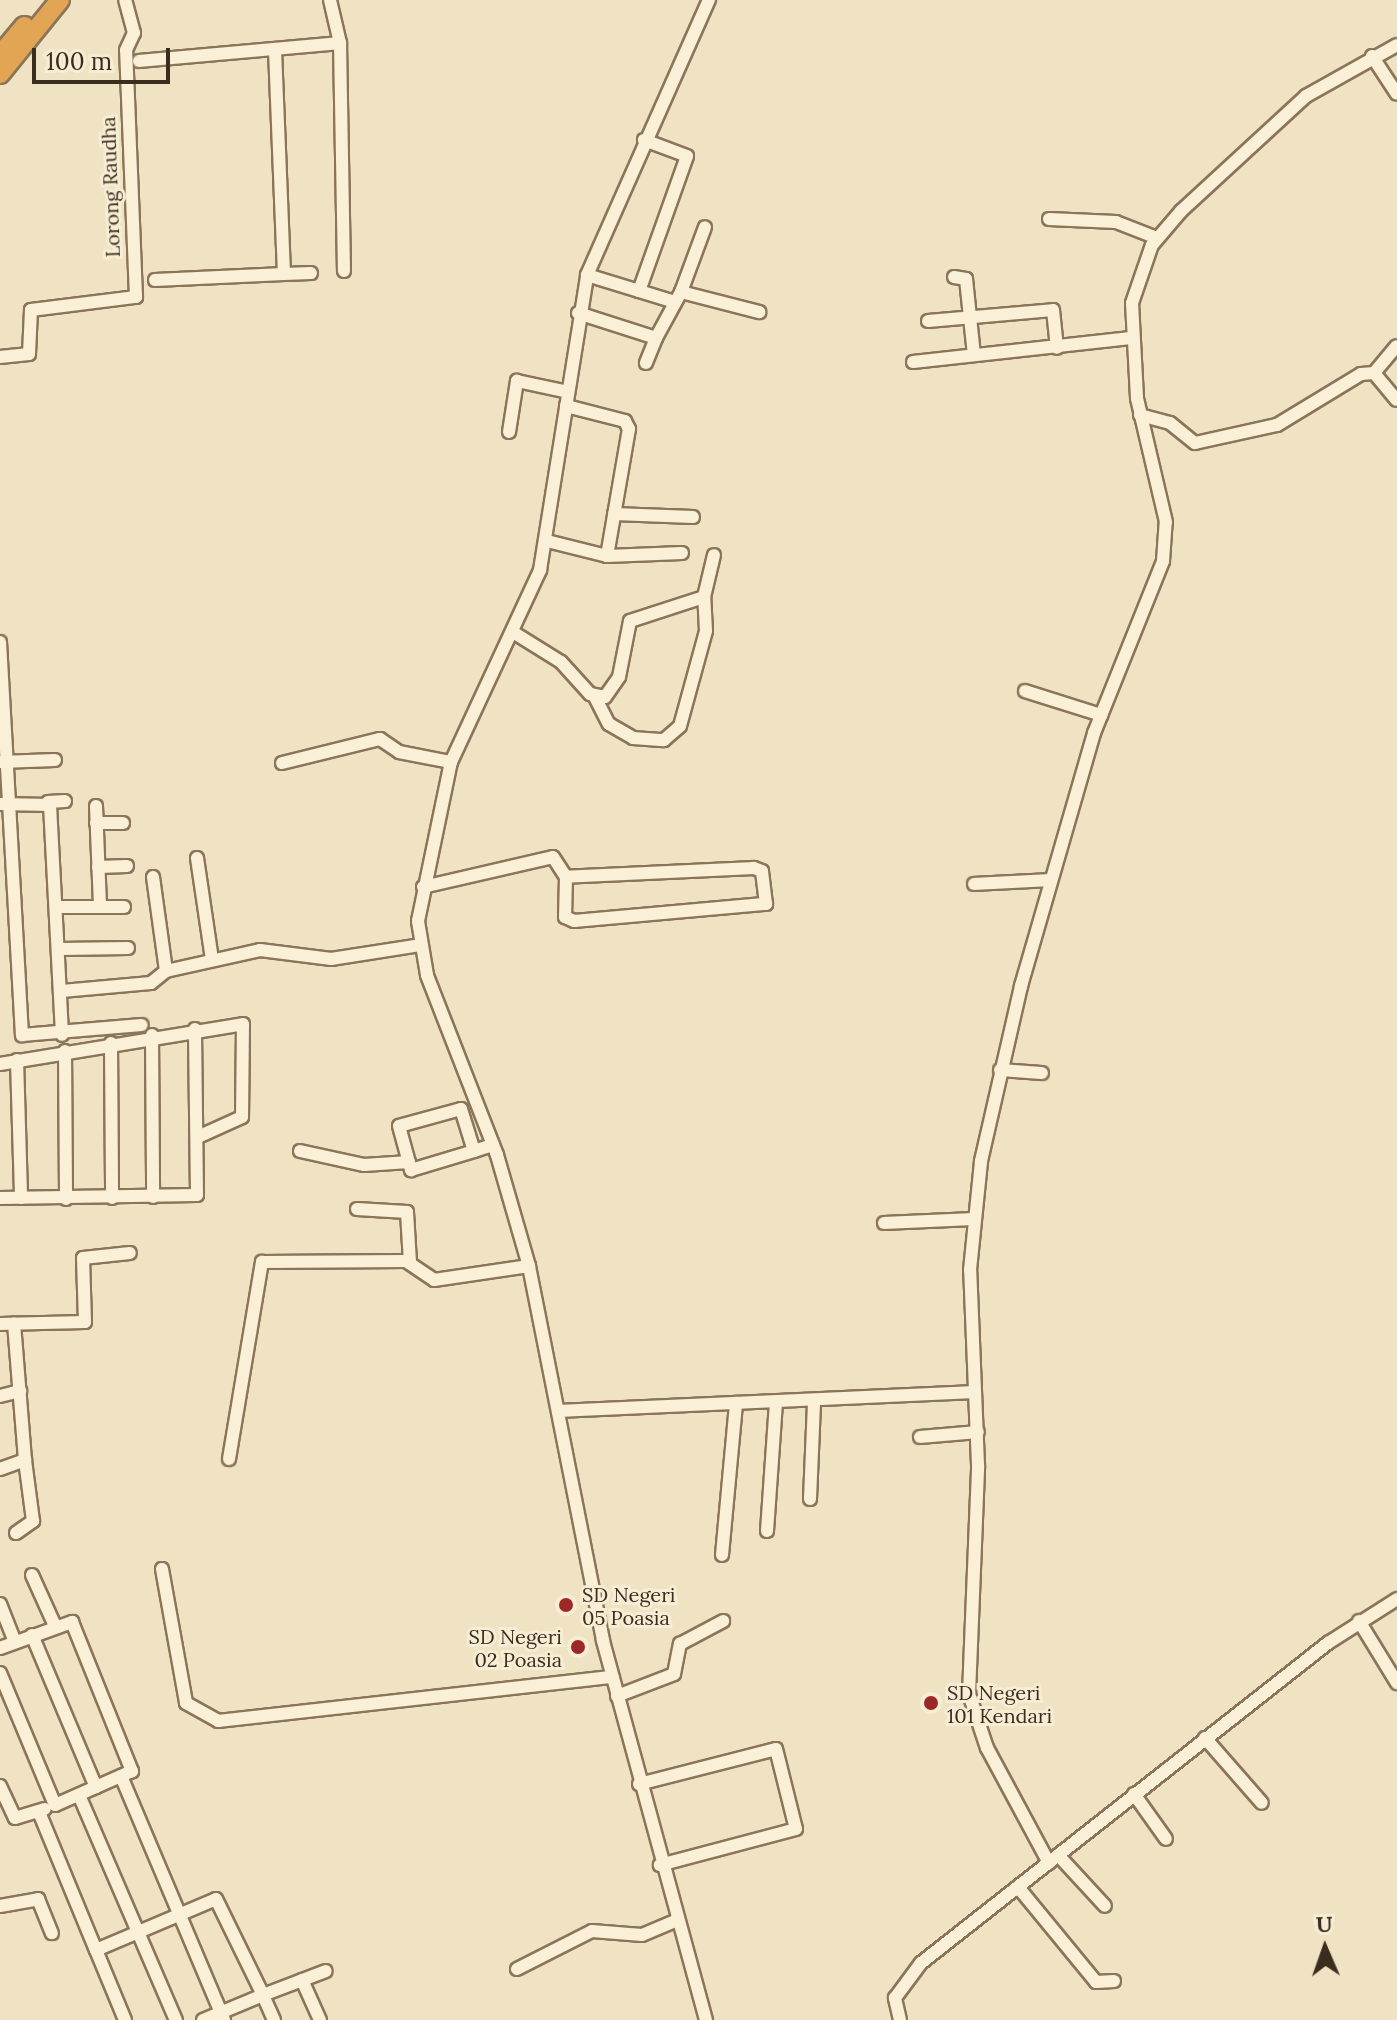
<!DOCTYPE html>
<html>
<head>
<meta charset="utf-8">
<style>
	body { margin:0 }
	#map { position:relative; width:1397px; height:2020px; overflow:hidden; background:#f0e3c4; font-family:Lora,serif }
	div>[style] { position:absolute }
	[style*='--x'] { left:calc(var(--x)*1px); top:calc(var(--y)*1px); width:calc(var(--w)*1px); rotate:calc(var(--a)*1deg) }
	.roads { filter:drop-shadow(2px 0 #8b755a) drop-shadow(-2px 0 #8b755a) drop-shadow(0 2px #8b755a) drop-shadow(0 -2px #8b755a) }
	.minor>* { height:12px; margin:-6px; padding:0 6px; transform-origin:6px; border-radius:6px; background:#faf0d8 }
	.highway>* { height:18px; margin:-9px; padding:0 9px; transform-origin:9px; border-radius:9px; background:#e1a553 }
	.dots>* { width:22px; height:22px; translate:-50% -50%; box-sizing:border-box; border:4px solid #f7edd4; border-radius:50% }
	span { translate:-50% -50%; white-space:nowrap; text-align:center; line-height:1.15; -webkit-text-stroke:6px #f7edd4; paint-order:stroke }
	.street-label { font-size:20px; color:#3b2d1e }
	.poi-label { font-size:20px; color:#3b2d1e }
	.left { translate:0 -50%; text-align:left }
	.right { translate:-100% -50%; text-align:right }
	.north { position:absolute; left:1285px; top:1908px; width:80px; height:80px; -webkit-text-stroke:6px #f7edd4; paint-order:stroke; rotate:358deg; font-size:22px; font-weight:700; line-height:32px; text-align:center; color:#3b2d1e }
	.north::after { content:''; display:block; margin:auto; width:28px; height:36px; background:#3b2d1e; clip-path:polygon(50% 0,100% 100%,50% 72%,0 100%) }
	.scale { position:absolute; left:32px; top:48px; width:138px; height:36px; box-sizing:border-box; border:4px solid #3b2d1e; border-top:0; padding-left:10px; font-size:24px; line-height:28px; white-space:nowrap; color:#3b2d1e; -webkit-text-stroke:6px #f7edd4; paint-order:stroke }
</style>
</head>
<body>
<div id="map">
	<div class="roads">
		<div class="minor">
			<i style="--x:330;--y:0;--w:44;--a:76.9"></i>
			<i style="--x:340;--y:43;--w:228;--a:89"></i>
			<i style="--x:1372;--y:56;--w:45;--a:56.7"></i>
			<i style="--x:139;--y:61;--w:202;--a:-5.1"></i>
			<i style="--x:1049;--y:219;--w:67;--a:2.6"></i>
			<i style="--x:1116;--y:222;--w:44;--a:21.3"></i>
			<i style="--x:284;--y:274;--w:27;--a:-2"></i>
			<i style="--x:587;--y:275;--w:92;--a:17.1"></i>
			<i style="--x:954;--y:277;--w:12;--a:9"></i>
			<i style="--x:966;--y:279;--w:76;--a:84"></i>
			<i style="--x:155;--y:280;--w:129;--a:-2.7"></i>
			<i style="--x:284;--y:274;--w:223;--a:-92.3"></i>
			<i style="--x:639;--y:291;--w:143;--a:-70.4"></i>
			<i style="--x:687;--y:156;--w:46;--a:-159.6"></i>
			<i style="--x:681;--y:292;--w:69;--a:-69.7"></i>
			<i style="--x:578;--y:313;--w:82;--a:17.8"></i>
			<i style="--x:656;--y:338;--w:27;--a:112"></i>
			<i style="--x:928;--y:321;--w:125;--a:-5"></i>
			<i style="--x:1053;--y:310;--w:38;--a:84"></i>
			<i style="--x:656;--y:338;--w:52;--a:-61.5"></i>
			<i style="--x:681;--y:292;--w:81;--a:14.4"></i>
			<i style="--x:0;--y:357;--w:29;--a:-6"></i>
			<i style="--x:29;--y:354;--w:44;--a:-87.4"></i>
			<i style="--x:31;--y:310;--w:106;--a:-7.1"></i>
			<i style="--x:136;--y:297;--w:247;--a:-92.3"></i>
			<i style="--x:126;--y:50;--w:19;--a:-65"></i>
			<i style="--x:134;--y:33;--w:34;--a:-105"></i>
			<i style="--x:913;--y:362;--w:219;--a:-6.3"></i>
			<i style="--x:1374;--y:373;--w:35;--a:-50"></i>
			<i style="--x:1140;--y:415;--w:31;--a:15"></i>
			<i style="--x:1170;--y:423;--w:32;--a:39"></i>
			<i style="--x:1195;--y:443;--w:84;--a:-12.4"></i>
			<i style="--x:1277;--y:425;--w:98;--a:-31.3"></i>
			<i style="--x:1361;--y:374;--w:13;--a:-4"></i>
			<i style="--x:1374;--y:373;--w:35;--a:50"></i>
			<i style="--x:509;--y:432;--w:52;--a:-81.1"></i>
			<i style="--x:517;--y:381;--w:52;--a:12.2"></i>
			<i style="--x:614;--y:514;--w:79;--a:2.2"></i>
			<i style="--x:547;--y:541;--w:62;--a:14"></i>
			<i style="--x:607;--y:556;--w:129;--a:-80.2"></i>
			<i style="--x:629;--y:429;--w:9;--a:-117"></i>
			<i style="--x:625;--y:421;--w:61;--a:-165.7"></i>
			<i style="--x:607;--y:556;--w:75;--a:-2.3"></i>
			<i style="--x:516;--y:634;--w:53;--a:31.9"></i>
			<i style="--x:561;--y:662;--w:43;--a:47.8"></i>
			<i style="--x:590;--y:694;--w:15;--a:11"></i>
			<i style="--x:605;--y:697;--w:24;--a:-55"></i>
			<i style="--x:619;--y:677;--w:57;--a:-78.9"></i>
			<i style="--x:630;--y:621;--w:78;--a:-18"></i>
			<i style="--x:704;--y:597;--w:43;--a:-76.6"></i>
			<i style="--x:0;--y:642;--w:394;--a:86.8"></i>
			<i style="--x:22;--y:1035;--w:120;--a:-4.8"></i>
			<i style="--x:1025;--y:691;--w:80;--a:17.5"></i>
			<i style="--x:595;--y:697;--w:30;--a:63"></i>
			<i style="--x:609;--y:724;--w:28;--a:30"></i>
			<i style="--x:633;--y:738;--w:31;--a:4"></i>
			<i style="--x:664;--y:740;--w:21;--a:-41"></i>
			<i style="--x:680;--y:726;--w:98;--a:-74.7"></i>
			<i style="--x:706;--y:631;--w:34;--a:-93"></i>
			<i style="--x:0;--y:762;--w:55;--a:-2.1"></i>
			<i style="--x:282;--y:763;--w:101;--a:-13.8"></i>
			<i style="--x:380;--y:739;--w:23;--a:34"></i>
			<i style="--x:399;--y:752;--w:53;--a:10.9"></i>
			<i style="--x:48;--y:802;--w:17;--a:-3"></i>
			<i style="--x:0;--y:804;--w:50;--a:1.1"></i>
			<i style="--x:50;--y:805;--w:230;--a:87"></i>
			<i style="--x:96;--y:806;--w:101;--a:87.7"></i>
			<i style="--x:96;--y:823;--w:27;--a:0"></i>
			<i style="--x:197;--y:858;--w:103;--a:81.6"></i>
			<i style="--x:98;--y:867;--w:29;--a:-2"></i>
			<i style="--x:153;--y:877;--w:95;--a:82.1"></i>
			<i style="--x:166;--y:971;--w:96;--a:-12.6"></i>
			<i style="--x:260;--y:950;--w:72;--a:7.2"></i>
			<i style="--x:331;--y:959;--w:90;--a:-8.9"></i>
			<i style="--x:974;--y:884;--w:76;--a:-3"></i>
			<i style="--x:423;--y:887;--w:133;--a:-13"></i>
			<i style="--x:553;--y:857;--w:24;--a:57"></i>
			<i style="--x:566;--y:877;--w:40;--a:91.4"></i>
			<i style="--x:565;--y:917;--w:10;--a:24"></i>
			<i style="--x:574;--y:921;--w:193;--a:-5.1"></i>
			<i style="--x:766;--y:904;--w:33;--a:-97"></i>
			<i style="--x:762;--y:871;--w:9;--a:-159"></i>
			<i style="--x:754;--y:868;--w:188;--a:177.3"></i>
			<i style="--x:58;--y:907;--w:66;--a:0"></i>
			<i style="--x:60;--y:949;--w:68;--a:-0.8"></i>
			<i style="--x:62;--y:991;--w:89;--a:-5.1"></i>
			<i style="--x:151;--y:983;--w:19;--a:-39"></i>
			<i style="--x:152;--y:1035;--w:162;--a:89.6"></i>
			<i style="--x:111;--y:1043;--w:155;--a:89.6"></i>
			<i style="--x:65;--y:1051;--w:148;--a:89.6"></i>
			<i style="--x:17;--y:1060;--w:138;--a:88.3"></i>
			<i style="--x:0;--y:1064;--w:246;--a:-9.3"></i>
			<i style="--x:243;--y:1024;--w:93;--a:90.6"></i>
			<i style="--x:242;--y:1117;--w:48;--a:155.6"></i>
			<i style="--x:1000;--y:1070;--w:42;--a:4.1"></i>
			<i style="--x:300;--y:1151;--w:66;--a:12.3"></i>
			<i style="--x:364;--y:1165;--w:45;--a:-3.8"></i>
			<i style="--x:474;--y:1151;--w:44;--a:-107.2"></i>
			<i style="--x:461;--y:1109;--w:64;--a:164.7"></i>
			<i style="--x:399;--y:1126;--w:46;--a:74.7"></i>
			<i style="--x:411;--y:1170;--w:66;--a:-16.8"></i>
			<i style="--x:474;--y:1151;--w:20;--a:-18"></i>
			<i style="--x:0;--y:1198;--w:197;--a:-0.9"></i>
			<i style="--x:197;--y:1195;--w:166;--a:-90.7"></i>
			<i style="--x:357;--y:1209;--w:50;--a:3.4"></i>
			<i style="--x:407;--y:1212;--w:51;--a:86.6"></i>
			<i style="--x:884;--y:1223;--w:89;--a:-2.6"></i>
			<i style="--x:0;--y:1324;--w:85;--a:-1.3"></i>
			<i style="--x:85;--y:1322;--w:64;--a:-91.8"></i>
			<i style="--x:83;--y:1258;--w:47;--a:-6.1"></i>
			<i style="--x:0;--y:1396;--w:21;--a:-14"></i>
			<i style="--x:558;--y:1411;--w:417;--a:-2.6"></i>
			<i style="--x:920;--y:1437;--w:58;--a:-4.9"></i>
			<i style="--x:229;--y:1459;--w:200;--a:-80.5"></i>
			<i style="--x:262;--y:1262;--w:144;--a:-0.4"></i>
			<i style="--x:406;--y:1261;--w:34;--a:34"></i>
			<i style="--x:434;--y:1280;--w:96;--a:-8.4"></i>
			<i style="--x:0;--y:1469;--w:27;--a:-20"></i>
			<i style="--x:25;--y:1460;--w:137;--a:-94.6"></i>
			<i style="--x:810;--y:1499;--w:96;--a:-87.6"></i>
			<i style="--x:767;--y:1531;--w:128;--a:-86"></i>
			<i style="--x:16;--y:1533;--w:21;--a:-35"></i>
			<i style="--x:33;--y:1521;--w:62;--a:-97.5"></i>
			<i style="--x:722;--y:1555;--w:153;--a:-84.7"></i>
			<i style="--x:162;--y:1569;--w:136;--a:79.8"></i>
			<i style="--x:186;--y:1703;--w:37;--a:29"></i>
			<i style="--x:218;--y:1721;--w:397;--a:-6.4"></i>
			<i style="--x:32;--y:1575;--w:56;--a:65.7"></i>
			<i style="--x:0;--y:1604;--w:41;--a:68.5"></i>
			<i style="--x:1359;--y:1621;--w:73;--a:58.5"></i>
			<i style="--x:32;--y:1635;--w:165;--a:67.2"></i>
			<i style="--x:0;--y:1648;--w:77;--a:-19.9"></i>
			<i style="--x:72;--y:1622;--w:161;--a:68.1"></i>
			<i style="--x:132;--y:1771;--w:84;--a:156.2"></i>
			<i style="--x:55;--y:1805;--w:143;--a:-112.6"></i>
			<i style="--x:617;--y:1696;--w:61;--a:-21.1"></i>
			<i style="--x:674;--y:1674;--w:31;--a:-79"></i>
			<i style="--x:680;--y:1644;--w:49;--a:-28.1"></i>
			<i style="--x:1205;--y:1738;--w:86;--a:48.8"></i>
			<i style="--x:121;--y:1776;--w:265;--a:67.1"></i>
			<i style="--x:639;--y:1784;--w:141;--a:-14.3"></i>
			<i style="--x:776;--y:1749;--w:82;--a:76"></i>
			<i style="--x:796;--y:1829;--w:141;--a:165.2"></i>
			<i style="--x:0;--y:1786;--w:35;--a:65"></i>
			<i style="--x:15;--y:1818;--w:31;--a:-17"></i>
			<i style="--x:1134;--y:1794;--w:55;--a:54.6"></i>
			<i style="--x:79;--y:1795;--w:245;--a:66.7"></i>
			<i style="--x:39;--y:1812;--w:149;--a:67.6"></i>
			<i style="--x:1058;--y:1855;--w:69;--a:47.3"></i>
			<i style="--x:1049;--y:1863;--w:131;--a:-118.3"></i>
			<i style="--x:987;--y:1748;--w:57;--a:-108.4"></i>
			<i style="--x:969;--y:1694;--w:229;--a:-87.7"></i>
			<i style="--x:978;--y:1465;--w:195;--a:-92.3"></i>
			<i style="--x:970;--y:1270;--w:110;--a:-84.2"></i>
			<i style="--x:981;--y:1161;--w:180;--a:-77.1"></i>
			<i style="--x:1021;--y:986;--w:263;--a:-73.9"></i>
			<i style="--x:1094;--y:733;--w:185;--a:-68.1"></i>
			<i style="--x:1163;--y:561;--w:39;--a:-86"></i>
			<i style="--x:1166;--y:522;--w:127;--a:-103.2"></i>
			<i style="--x:1137;--y:398;--w:95;--a:-93"></i>
			<i style="--x:1132;--y:303;--w:61;--a:-71"></i>
			<i style="--x:1152;--y:245;--w:45;--a:-49.5"></i>
			<i style="--x:1181;--y:211;--w:170;--a:-42.6"></i>
			<i style="--x:1306;--y:96;--w:104;--a:-29.3"></i>
			<i style="--x:1018;--y:1887;--w:123;--a:50.6"></i>
			<i style="--x:1096;--y:1982;--w:18;--a:-3"></i>
			<i style="--x:0;--y:1906;--w:39;--a:-10"></i>
			<i style="--x:38;--y:1899;--w:37;--a:68"></i>
			<i style="--x:517;--y:1969;--w:84;--a:-26.9"></i>
			<i style="--x:592;--y:1931;--w:50;--a:4.6"></i>
			<i style="--x:642;--y:1935;--w:36;--a:-23"></i>
			<i style="--x:302;--y:1980;--w:44;--a:65.8"></i>
			<i style="--x:125;--y:2020;--w:76;--a:-112.5"></i>
			<i style="--x:96;--y:1950;--w:130;--a:-23"></i>
			<i style="--x:216;--y:1899;--w:107;--a:63.9"></i>
			<i style="--x:263;--y:1995;--w:65;--a:157.4"></i>
			<i style="--x:274;--y:2020;--w:27;--a:-114"></i>
			<i style="--x:263;--y:1995;--w:67;--a:-20.9"></i>
			<i style="--x:706;--y:2020;--w:394;--a:-105.2"></i>
			<i style="--x:603;--y:1640;--w:381;--a:-101.2"></i>
			<i style="--x:529;--y:1266;--w:116;--a:-106.1"></i>
			<i style="--x:497;--y:1155;--w:193;--a:-111.3"></i>
			<i style="--x:427;--y:975;--w:55;--a:-99.5"></i>
			<i style="--x:418;--y:921;--w:162;--a:-78.3"></i>
			<i style="--x:451;--y:762;--w:212;--a:-65.1"></i>
			<i style="--x:540;--y:570;--w:299;--a:-80.9"></i>
			<i style="--x:587;--y:275;--w:301;--a:-66.1"></i>
			<i style="--x:900;--y:2020;--w:23;--a:-103"></i>
			<i style="--x:895;--y:1998;--w:44;--a:-53.4"></i>
			<i style="--x:921;--y:1963;--w:518;--a:-38.18"></i>
			<i style="--x:1328;--y:1643;--w:82;--a:-32.5"></i>
		</div>
		<div class="highway">
			<i style="--x:0;--y:55;--w:38;--a:-50"></i>
			<i style="--x:0;--y:74;--w:95;--a:-51"></i>
		</div>
	</div>
	<div class="dots">
		<i style="left:566px;top:1605px;background:#9c2928"></i>
		<i style="left:578px;top:1647px;background:#9c2928"></i>
		<i style="left:931px;top:1703px;background:#9c2928"></i>
	</div>
	<div class="street-label">
		<span style="left:110px;top:187px;rotate:-92deg">Lorong Raudha</span>
	</div>
	<div class="poi-label">
		<span class="left" style="left:582px;top:1606px">SD Negeri<br>05 Poasia</span>
		<span class="right" style="left:562px;top:1648px">SD Negeri<br>02 Poasia</span>
		<span class="left" style="left:947px;top:1704px">SD Negeri<br>101 Kendari</span>
	</div>
	<div class="north">U</div>
	<div class="scale">100 m</div>
</div>
</body>
</html>
